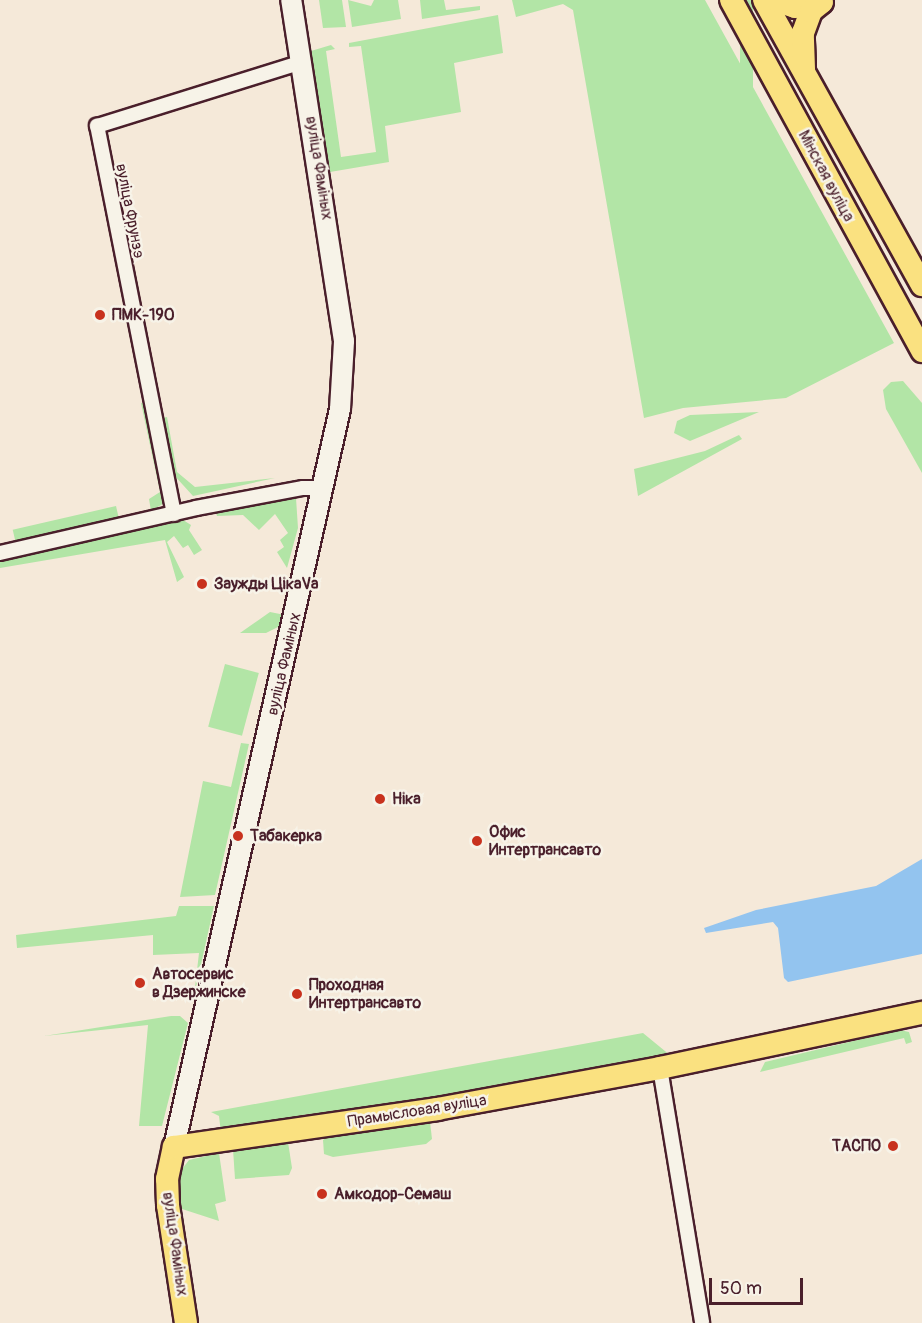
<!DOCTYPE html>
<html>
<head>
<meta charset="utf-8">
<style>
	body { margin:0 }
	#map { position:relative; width:922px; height:1323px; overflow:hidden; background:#f5e9d9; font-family:Pangolin,sans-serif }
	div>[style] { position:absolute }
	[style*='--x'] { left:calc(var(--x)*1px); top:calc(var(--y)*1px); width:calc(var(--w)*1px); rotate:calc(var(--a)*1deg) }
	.green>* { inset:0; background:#b2e5a6; transform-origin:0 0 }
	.water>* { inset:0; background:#93c4ef }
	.roads { filter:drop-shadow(2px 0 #4a1f2b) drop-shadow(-2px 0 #4a1f2b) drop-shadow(0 2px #4a1f2b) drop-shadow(0 -2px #4a1f2b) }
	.street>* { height:14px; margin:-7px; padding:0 7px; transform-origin:7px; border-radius:7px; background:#f7f3e8 }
	.secondary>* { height:20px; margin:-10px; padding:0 10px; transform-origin:10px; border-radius:10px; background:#f7f3e8 }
	.primary>* { height:22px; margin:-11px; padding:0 11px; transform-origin:11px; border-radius:11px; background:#fae180 }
	.dots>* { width:16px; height:16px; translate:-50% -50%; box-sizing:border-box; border:3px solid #f7f3e8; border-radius:50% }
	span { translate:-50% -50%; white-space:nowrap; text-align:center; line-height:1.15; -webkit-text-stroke:5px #f7f3e8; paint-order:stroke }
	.street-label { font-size:16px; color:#4a1f2b }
	.poi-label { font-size:16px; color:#4a1f2b; font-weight:700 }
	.left { translate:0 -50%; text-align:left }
	.right { translate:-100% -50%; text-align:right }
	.scale { position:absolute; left:709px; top:1278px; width:94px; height:27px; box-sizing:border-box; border:3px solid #4a1f2b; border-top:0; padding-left:8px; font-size:18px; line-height:21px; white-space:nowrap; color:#4a1f2b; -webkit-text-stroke:4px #f7f3e8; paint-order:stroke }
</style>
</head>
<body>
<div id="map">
	<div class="green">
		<i style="clip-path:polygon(319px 0,342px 0,346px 27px,323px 28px)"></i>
		<i style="clip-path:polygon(348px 0,371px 6px,374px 0,398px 0,401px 19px,352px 27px)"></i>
		<i style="clip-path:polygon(420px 0,444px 0,446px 10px,480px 6px,480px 10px,422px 19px)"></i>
		<i style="clip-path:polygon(512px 0,705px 0,894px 343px,786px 398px,683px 408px,644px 418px,573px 10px,563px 4px,516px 17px)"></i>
		<i style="left:740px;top:0;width:13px;height:378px"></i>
		<i style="clip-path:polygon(498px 15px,503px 53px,454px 63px,461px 112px,385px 126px,389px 162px,330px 172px,311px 51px,331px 45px,335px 49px,326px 51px,341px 157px,376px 152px,361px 46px,349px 47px,349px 43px)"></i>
		<i style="clip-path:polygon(903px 381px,922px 403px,922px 473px,886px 409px,883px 390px,891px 382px)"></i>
		<i style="clip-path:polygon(141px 403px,147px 404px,166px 502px,151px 511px,149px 499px,160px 492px)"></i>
		<i style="clip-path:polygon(759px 412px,690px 441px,674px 433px,677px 421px,690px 415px)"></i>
		<i style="clip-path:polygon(167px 417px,177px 472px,195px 487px,275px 478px,193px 496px,173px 474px,162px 418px)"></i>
		<i style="clip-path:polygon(739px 435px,742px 439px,638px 496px,634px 469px,705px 451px)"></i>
		<i style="clip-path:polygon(291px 495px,296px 498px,298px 528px,287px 568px,277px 552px,284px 547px,280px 540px,288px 533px,275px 514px,259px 530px,243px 515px,217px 516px,215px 509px)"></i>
		<i style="left:116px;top:506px;width:13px;height:106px;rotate:77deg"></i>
		<i style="clip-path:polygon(180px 518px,191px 525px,189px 530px,202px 550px,194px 555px,188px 545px,183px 548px,174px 536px,167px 542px,184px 577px,177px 582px,165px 540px,0 568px,0 558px)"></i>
		<i style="clip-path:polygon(270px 612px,285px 615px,280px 626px,266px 633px,240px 633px)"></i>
		<i style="left:225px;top:664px;width:35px;height:65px;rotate:15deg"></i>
		<i style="clip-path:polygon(241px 743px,249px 744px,215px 895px,180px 897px,203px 781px,231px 787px)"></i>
		<i style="clip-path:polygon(179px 906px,214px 906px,194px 996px,199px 953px,153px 955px,153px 935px,17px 948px,16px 935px,176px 916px)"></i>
		<i style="clip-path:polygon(171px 1016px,180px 1016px,188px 1023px,162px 1126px,139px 1126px,148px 1025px,44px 1036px)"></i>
		<i style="clip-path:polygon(900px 1030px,909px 1032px,912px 1042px,906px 1044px,904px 1038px,760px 1072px,765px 1062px)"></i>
		<i style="clip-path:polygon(643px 1033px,671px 1056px,596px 1073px,333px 1114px,308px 1114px,221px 1133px,219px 1116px,211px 1112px)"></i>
		<i style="clip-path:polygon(425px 1120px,430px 1122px,432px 1139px,426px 1144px,333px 1157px,324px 1154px,323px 1140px,332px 1133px)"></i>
		<i style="clip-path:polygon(288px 1142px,292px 1168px,289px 1175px,235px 1179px,233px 1149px)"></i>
		<i style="clip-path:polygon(219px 1153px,226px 1201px,215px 1204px,219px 1221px,179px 1208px,176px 1177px,189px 1160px)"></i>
	</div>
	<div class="water">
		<i style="clip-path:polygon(922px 859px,922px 954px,788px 982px,784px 978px,778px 928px,773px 922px,706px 933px,704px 928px,756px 910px,876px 886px)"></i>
	</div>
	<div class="roads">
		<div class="street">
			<i style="--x:174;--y:514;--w:396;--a:-101.2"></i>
			<i style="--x:97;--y:126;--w:216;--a:-17.3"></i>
			<i style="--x:0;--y:553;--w:201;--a:-12.9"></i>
			<i style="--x:196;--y:508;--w:109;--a:-10.6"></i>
			<i style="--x:303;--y:488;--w:22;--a:0"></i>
			<i style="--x:660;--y:1068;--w:258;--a:80.6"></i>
		</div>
		<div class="secondary">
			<i style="--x:174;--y:1147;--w:756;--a:-77.32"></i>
			<i style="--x:340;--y:409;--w:68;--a:-86.6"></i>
			<i style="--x:344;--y:341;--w:345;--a:-98.8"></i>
		</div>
		<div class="primary">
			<i style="--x:731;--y:0;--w:400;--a:61.4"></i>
			<i style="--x:764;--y:0;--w:326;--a:61"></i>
			<i style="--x:775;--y:0;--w:21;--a:19"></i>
			<i style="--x:795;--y:7;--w:27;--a:-10"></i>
			<i style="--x:804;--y:69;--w:36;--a:-92"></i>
			<i style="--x:803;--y:33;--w:23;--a:-70"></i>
			<i style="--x:811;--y:11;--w:14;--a:-39"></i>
			<i style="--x:186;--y:1323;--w:119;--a:-98.7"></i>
			<i style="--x:168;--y:1205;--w:26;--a:-92"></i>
			<i style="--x:167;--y:1179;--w:33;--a:-78"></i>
			<i style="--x:174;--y:1147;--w:266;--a:-8.2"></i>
			<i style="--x:437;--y:1109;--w:227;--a:-10.4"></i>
			<i style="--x:660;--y:1068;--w:268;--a:-11.9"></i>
		</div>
	</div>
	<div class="dots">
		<i style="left:100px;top:315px;background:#c8321e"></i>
		<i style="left:202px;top:584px;background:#c8321e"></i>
		<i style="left:380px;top:799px;background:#c8321e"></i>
		<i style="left:238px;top:836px;background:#c8321e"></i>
		<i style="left:477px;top:841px;background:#c8321e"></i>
		<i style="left:140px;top:983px;background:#c8321e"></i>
		<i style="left:297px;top:994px;background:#c8321e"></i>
		<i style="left:893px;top:1146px;background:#c8321e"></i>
		<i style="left:322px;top:1194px;background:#c8321e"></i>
	</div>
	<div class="street-label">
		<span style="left:319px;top:168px;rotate:81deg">вуліца Фаміных</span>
		<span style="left:826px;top:176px;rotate:62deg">Мінская вуліца</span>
		<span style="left:130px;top:211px;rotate:79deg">вуліца Фрунзэ</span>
		<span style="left:284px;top:664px;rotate:-77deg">вуліца Фаміных</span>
		<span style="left:417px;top:1111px;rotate:-9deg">Прамысловая вуліца</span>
		<span style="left:175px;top:1244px;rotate:82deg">вуліца Фаміных</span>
	</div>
	<div class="poi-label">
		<span class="left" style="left:112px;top:315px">ПМК-190</span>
		<span class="left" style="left:214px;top:584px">Заужды ЦікаVа</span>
		<span class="left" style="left:392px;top:799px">Ніка</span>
		<span class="left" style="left:489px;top:841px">Офис<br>Интертрансавто</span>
		<span class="left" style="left:250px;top:836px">Табакерка</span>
		<span class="left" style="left:152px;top:983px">Автосервис<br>в Дзержинске</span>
		<span class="left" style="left:309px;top:994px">Проходная<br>Интертрансавто</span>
		<span class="right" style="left:881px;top:1146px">ТАСПО</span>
		<span class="left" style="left:334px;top:1194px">Амкодор-Семаш</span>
	</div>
	<div class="scale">50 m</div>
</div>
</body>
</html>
